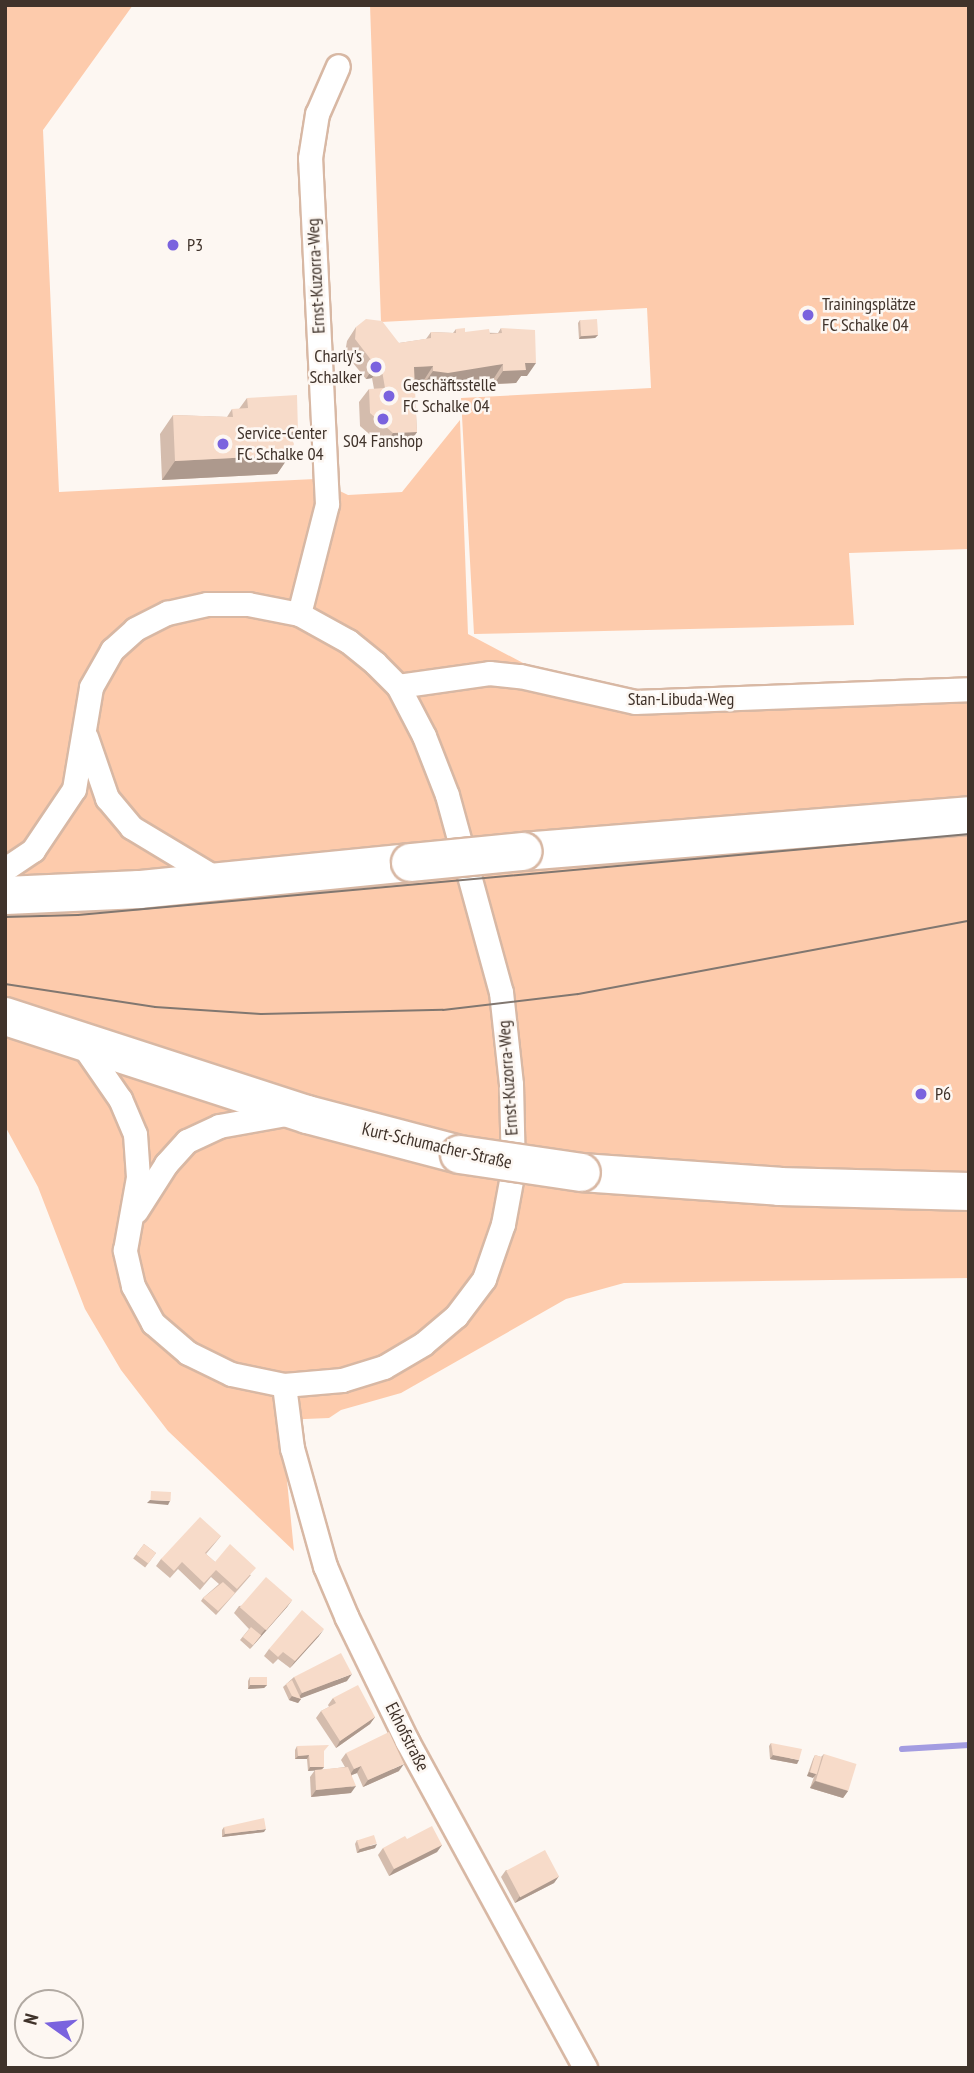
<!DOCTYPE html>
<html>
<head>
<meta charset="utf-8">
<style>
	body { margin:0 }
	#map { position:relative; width:974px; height:2073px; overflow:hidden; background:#fdf7f2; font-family:"PT Sans Narrow",sans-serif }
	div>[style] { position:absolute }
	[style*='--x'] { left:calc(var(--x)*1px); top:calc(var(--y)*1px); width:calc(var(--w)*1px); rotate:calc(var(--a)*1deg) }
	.green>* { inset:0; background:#fdcbac }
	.stream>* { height:6px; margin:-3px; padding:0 3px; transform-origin:3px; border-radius:3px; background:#a39ce1 }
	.roads { filter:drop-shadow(2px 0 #d8b8a4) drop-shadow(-2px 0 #d8b8a4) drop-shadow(0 2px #d8b8a4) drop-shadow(0 -2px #d8b8a4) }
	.street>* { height:23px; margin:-11.5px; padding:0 11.5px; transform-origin:11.5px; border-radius:11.5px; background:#fff }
	.primary>* { height:37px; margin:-18.5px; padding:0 18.5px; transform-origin:18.5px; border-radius:18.5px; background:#fff }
	.tram>* { height:2px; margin:-1px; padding:0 1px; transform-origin:1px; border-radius:1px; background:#817770 }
	.bridges { filter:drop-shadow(2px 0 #d8b8a4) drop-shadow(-2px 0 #d8b8a4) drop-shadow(0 2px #d8b8a4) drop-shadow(0 -2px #d8b8a4) }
	.primary-bridge>* { height:37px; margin:-18.5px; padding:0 18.5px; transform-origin:18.5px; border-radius:18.5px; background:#fff }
	.wall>* { inset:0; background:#d4bcad; transform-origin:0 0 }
	.shaded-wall>* { inset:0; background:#ad998d }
	.building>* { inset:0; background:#f7dbc9; transform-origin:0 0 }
	.dots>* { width:19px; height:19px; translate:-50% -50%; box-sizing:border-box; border:4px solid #fdf7f2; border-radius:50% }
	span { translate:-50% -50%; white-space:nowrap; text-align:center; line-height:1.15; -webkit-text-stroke:5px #fdf7f2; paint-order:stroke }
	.poi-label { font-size:18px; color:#40332b }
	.left { translate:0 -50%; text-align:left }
	.right { translate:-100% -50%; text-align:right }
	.street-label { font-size:18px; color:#40332b }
	.frame { position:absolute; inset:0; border:7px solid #40332b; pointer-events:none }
	.north { position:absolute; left:14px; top:1989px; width:70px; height:70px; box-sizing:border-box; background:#fdf7f2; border:2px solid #b1a9a2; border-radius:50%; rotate:285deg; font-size:19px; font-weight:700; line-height:28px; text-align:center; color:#40332b }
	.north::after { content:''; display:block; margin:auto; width:24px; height:32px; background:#7a63de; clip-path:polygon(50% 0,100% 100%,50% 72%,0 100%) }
</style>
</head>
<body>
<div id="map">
	<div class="green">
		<i style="clip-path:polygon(5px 5px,133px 5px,43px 130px,59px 492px,315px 479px,348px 495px,402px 492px,460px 420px,468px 634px,559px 682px,633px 703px,969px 691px,969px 1278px,624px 1283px,566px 1299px,401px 1393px,341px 1410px,329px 1418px,281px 1420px,294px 1551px,168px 1431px,121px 1370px,85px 1309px,38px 1187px,5px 1126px)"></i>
		<i style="clip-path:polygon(370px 5px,969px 5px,969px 549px,849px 553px,854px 625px,474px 634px,461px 398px,651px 388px,647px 308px,381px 322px)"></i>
	</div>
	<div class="stream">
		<i style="--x:902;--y:1749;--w:67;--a:-3.4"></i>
	</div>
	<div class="roads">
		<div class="street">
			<i style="--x:299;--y:614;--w:114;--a:-75.7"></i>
			<i style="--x:327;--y:504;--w:346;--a:-92.8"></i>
			<i style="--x:310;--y:158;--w:45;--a:-81"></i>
			<i style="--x:317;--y:114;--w:52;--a:-66.4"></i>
			<i style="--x:398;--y:686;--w:92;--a:-8.1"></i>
			<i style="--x:489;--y:673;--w:31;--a:6"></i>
			<i style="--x:520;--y:676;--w:118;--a:12.7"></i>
			<i style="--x:635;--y:702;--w:334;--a:-2.2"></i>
			<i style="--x:86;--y:737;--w:65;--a:71"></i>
			<i style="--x:107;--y:798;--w:38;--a:50"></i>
			<i style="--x:131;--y:827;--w:103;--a:31.1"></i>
			<i style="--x:5;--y:869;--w:34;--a:-34"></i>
			<i style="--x:33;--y:850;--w:73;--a:-56.1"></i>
			<i style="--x:74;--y:789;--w:103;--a:-80.5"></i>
			<i style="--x:91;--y:687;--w:43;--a:-60.4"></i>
			<i style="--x:112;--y:650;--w:31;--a:-42"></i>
			<i style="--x:135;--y:629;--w:36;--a:-27"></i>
			<i style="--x:167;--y:613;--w:41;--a:-12.7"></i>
			<i style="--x:207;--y:604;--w:41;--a:0"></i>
			<i style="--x:248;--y:604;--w:52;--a:11.1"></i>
			<i style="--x:299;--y:614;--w:56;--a:28.9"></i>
			<i style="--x:348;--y:641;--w:35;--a:39"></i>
			<i style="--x:375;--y:663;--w:33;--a:45"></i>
			<i style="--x:398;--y:686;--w:56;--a:62.5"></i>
			<i style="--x:424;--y:736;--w:63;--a:68.7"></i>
			<i style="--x:447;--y:795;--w:204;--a:74.7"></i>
			<i style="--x:501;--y:992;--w:93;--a:83.8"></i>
			<i style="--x:511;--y:1084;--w:86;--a:88.7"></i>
			<i style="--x:513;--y:1170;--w:55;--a:100.5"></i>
			<i style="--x:503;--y:1224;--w:58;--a:109.1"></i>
			<i style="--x:484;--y:1279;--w:46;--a:127.1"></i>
			<i style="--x:456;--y:1316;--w:43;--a:139.7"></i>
			<i style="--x:423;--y:1344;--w:45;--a:149.5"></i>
			<i style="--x:384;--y:1367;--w:44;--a:162.8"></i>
			<i style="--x:342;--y:1380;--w:58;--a:175.1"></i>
			<i style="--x:284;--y:1385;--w:54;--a:-168.3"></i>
			<i style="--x:231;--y:1374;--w:48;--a:-154"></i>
			<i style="--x:188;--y:1353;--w:46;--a:-139.4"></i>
			<i style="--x:153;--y:1323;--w:42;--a:-118.4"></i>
			<i style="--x:133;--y:1286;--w:37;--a:-103"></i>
			<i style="--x:125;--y:1250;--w:74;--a:-79.9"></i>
			<i style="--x:138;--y:1177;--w:43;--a:-94"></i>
			<i style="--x:135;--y:1134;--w:38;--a:-113"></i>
			<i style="--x:120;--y:1099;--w:67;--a:-124.6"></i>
			<i style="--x:136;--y:1211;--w:56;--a:-57.4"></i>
			<i style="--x:166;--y:1164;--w:31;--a:-48"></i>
			<i style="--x:187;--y:1141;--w:35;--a:-25"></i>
			<i style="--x:219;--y:1126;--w:68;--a:-10.2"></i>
			<i style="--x:284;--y:1385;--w:64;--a:82.8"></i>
			<i style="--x:292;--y:1448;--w:123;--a:74.4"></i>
			<i style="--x:325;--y:1566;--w:56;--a:67.1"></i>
			<i style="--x:347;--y:1618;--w:137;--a:64"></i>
			<i style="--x:407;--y:1741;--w:372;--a:61.4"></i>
		</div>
		<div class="primary">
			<i style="--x:522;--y:851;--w:448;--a:-4.6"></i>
			<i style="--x:5;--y:895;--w:134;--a:-2.6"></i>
			<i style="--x:139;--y:889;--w:272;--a:-5.7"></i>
			<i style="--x:5;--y:1016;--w:318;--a:18"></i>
			<i style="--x:307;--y:1114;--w:157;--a:14.7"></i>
			<i style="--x:581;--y:1172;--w:198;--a:4"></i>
			<i style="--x:779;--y:1186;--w:190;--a:1.5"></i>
		</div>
	</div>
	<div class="tram">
		<i style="--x:5;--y:917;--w:73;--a:-1.6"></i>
		<i style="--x:78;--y:915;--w:895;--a:-5.19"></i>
		<i style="--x:5;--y:984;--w:152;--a:8.7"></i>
		<i style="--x:155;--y:1007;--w:106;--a:3.8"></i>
		<i style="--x:261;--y:1014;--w:182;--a:-1.3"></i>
		<i style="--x:443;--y:1010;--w:136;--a:-6.8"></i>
		<i style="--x:578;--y:994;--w:398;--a:-10.6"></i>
	</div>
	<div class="bridges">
		<div class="primary-bridge">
			<i style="--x:410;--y:862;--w:113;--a:-5.6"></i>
			<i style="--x:459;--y:1154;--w:123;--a:8.4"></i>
		</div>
	</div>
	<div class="wall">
		<i style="clip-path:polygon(580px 320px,598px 335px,595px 338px,579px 339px,578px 323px)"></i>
		<i style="clip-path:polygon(356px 327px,399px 343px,426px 339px,431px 332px,453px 333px,456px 329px,465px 332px,498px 333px,501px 328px,527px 376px,521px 376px,516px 383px,494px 384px,494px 378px,439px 387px,424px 384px,424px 380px,414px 380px,417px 432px,407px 446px,384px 447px,360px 426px,359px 402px,369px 389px,374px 389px,372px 378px,366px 379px,345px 353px,347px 341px)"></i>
		<i style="clip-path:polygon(247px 398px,298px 432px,292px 440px,290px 455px,277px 474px,162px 480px,160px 434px,173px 415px,227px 417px,232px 409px,239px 409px)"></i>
		<i style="clip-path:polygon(221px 1536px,206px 1554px,215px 1562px,251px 1575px,216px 1615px,201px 1601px,203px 1598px,219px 1584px,211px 1577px,200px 1590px,178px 1569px,170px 1578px,156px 1566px,161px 1559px)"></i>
		<i style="left:144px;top:1544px;width:15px;height:18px;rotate:37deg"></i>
		<i style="clip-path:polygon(292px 1600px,287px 1607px,250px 1649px,240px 1640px,249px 1629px,234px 1613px,239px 1606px)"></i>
		<i style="clip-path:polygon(319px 1636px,290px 1668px,278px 1659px,273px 1664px,264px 1656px,269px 1649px)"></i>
		<i style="clip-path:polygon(250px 1677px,267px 1685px,264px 1688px,248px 1689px,248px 1681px)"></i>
		<i style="clip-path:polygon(294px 1677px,347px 1681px,300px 1698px,301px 1699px,298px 1703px,289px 1700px,283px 1687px)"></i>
		<i style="clip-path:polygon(333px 1698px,375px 1717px,370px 1724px,336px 1748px,316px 1718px,321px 1711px,329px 1707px,328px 1705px)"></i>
		<i style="clip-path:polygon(771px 1743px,797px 1764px,770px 1759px,769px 1746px)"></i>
		<i style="clip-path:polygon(297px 1746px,324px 1767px,322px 1770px,345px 1767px,341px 1760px,346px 1753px,399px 1771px,363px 1787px,357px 1773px,352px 1775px,351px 1793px,311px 1797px,310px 1777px,315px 1770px,317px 1770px,308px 1771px,307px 1759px,295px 1759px,295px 1750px)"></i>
		<i style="clip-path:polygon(824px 1754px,848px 1791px,843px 1798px,810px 1788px,814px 1777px,807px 1776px,813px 1759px,815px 1755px,821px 1757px)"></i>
		<i style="clip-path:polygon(224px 1827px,264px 1832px,222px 1837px,222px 1830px)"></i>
		<i style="clip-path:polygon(357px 1840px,375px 1848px,357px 1853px,355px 1844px)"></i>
		<i style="clip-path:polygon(442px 1845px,437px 1852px,389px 1876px,378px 1855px,383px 1848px)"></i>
		<i style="clip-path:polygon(506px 1870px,559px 1876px,554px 1883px,515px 1903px,501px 1877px)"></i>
	</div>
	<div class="shaded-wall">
		<i style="clip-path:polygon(598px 335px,595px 338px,579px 339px,581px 336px)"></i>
		<i style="clip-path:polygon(525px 363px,536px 363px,527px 376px,521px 376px,516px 383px,494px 384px,503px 371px)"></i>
		<i style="clip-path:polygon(503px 364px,494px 378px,439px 387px,424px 384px,433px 371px)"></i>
		<i style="clip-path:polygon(375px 365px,381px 365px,372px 378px,366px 379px)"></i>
		<i style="clip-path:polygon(433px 366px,424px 380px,404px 381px,414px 367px)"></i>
		<i style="clip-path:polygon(289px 432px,298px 432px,285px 450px)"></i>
		<i style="clip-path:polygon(417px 432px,407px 446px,384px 447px,393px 433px)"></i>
		<i style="clip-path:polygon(290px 455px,277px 474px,162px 480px,175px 461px)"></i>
		<i style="clip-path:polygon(150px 1500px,170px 1501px,168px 1505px,147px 1503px)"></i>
		<i style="clip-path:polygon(292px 1600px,287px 1607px,250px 1649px,263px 1632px)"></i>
		<i style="clip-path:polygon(324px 1629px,319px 1636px,290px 1668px,295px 1661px)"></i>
		<i style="clip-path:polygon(352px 1674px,347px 1681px,299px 1699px,301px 1699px,298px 1703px,289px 1700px,292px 1696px,298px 1698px,302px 1693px)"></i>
		<i style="clip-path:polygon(250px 1685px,267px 1685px,264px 1688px,248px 1689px)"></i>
		<i style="clip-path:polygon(375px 1717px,370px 1724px,336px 1748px,340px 1741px)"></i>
		<i style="clip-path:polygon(309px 1755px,307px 1759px,295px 1759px,298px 1756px)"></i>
		<i style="clip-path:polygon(773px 1755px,799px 1760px,797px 1764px,770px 1759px)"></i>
		<i style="clip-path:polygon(404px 1764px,399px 1771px,363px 1787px,368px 1780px)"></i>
		<i style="clip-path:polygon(361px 1766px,357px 1773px,349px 1776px,354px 1769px)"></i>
		<i style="clip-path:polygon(310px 1767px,324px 1767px,321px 1770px,308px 1771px)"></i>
		<i style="clip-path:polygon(809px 1772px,816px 1774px,813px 1778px,807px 1776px)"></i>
		<i style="clip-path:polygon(815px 1781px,848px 1791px,843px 1798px,810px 1788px)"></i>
		<i style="clip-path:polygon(356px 1786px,351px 1793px,311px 1797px,316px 1790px)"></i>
		<i style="clip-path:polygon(266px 1829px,264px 1832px,222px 1837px,225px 1834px)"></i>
		<i style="clip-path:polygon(377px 1844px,375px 1848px,357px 1853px,360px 1849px)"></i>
		<i style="clip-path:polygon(442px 1845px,437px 1852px,389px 1876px,394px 1869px)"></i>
		<i style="clip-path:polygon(559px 1876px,554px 1883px,515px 1903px,520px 1896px)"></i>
	</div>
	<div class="building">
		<i style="clip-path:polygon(366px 319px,382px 321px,399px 343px,431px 338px,431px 332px,456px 333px,456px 329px,465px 328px,465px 332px,489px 329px,490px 334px,502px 333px,501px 328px,535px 330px,536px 363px,525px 363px,526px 370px,503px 371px,503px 364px,448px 373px,433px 371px,433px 366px,414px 367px,417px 432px,393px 433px,370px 413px,369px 389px,385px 388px,381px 365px,375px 365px,355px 339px,356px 327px)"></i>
		<i style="left:597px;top:319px;width:16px;height:17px;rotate:86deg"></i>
		<i style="clip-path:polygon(297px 395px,298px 432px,289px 432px,294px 444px,290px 455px,175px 461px,173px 415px,233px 417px,232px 409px,248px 408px,247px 398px)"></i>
		<i style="left:151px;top:1491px;width:20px;height:9px;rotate:3deg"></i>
		<i style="clip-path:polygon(200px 1517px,221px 1536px,205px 1553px,215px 1562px,230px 1544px,256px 1568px,237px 1589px,216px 1570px,204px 1583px,182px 1562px,174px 1571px,161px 1559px)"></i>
		<i style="left:144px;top:1544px;width:15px;height:13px;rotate:37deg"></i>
		<i style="left:266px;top:1577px;width:35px;height:40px;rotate:41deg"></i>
		<i style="clip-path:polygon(223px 1582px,235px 1593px,218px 1611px,203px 1598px)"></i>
		<i style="clip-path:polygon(302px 1610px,324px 1629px,295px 1661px,283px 1652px,278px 1657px,269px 1649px)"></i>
		<i style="left:251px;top:1627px;width:13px;height:13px;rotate:39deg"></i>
		<i style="clip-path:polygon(341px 1653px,352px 1674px,302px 1693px,294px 1677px)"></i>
		<i style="left:250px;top:1677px;width:17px;height:8px"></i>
		<i style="clip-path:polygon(292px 1680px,301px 1699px,292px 1696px,286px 1684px)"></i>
		<i style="clip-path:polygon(358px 1685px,375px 1717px,340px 1741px,321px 1711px,336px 1703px,333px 1698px)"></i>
		<i style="clip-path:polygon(389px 1732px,404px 1764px,368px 1780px,361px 1766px,354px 1769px,346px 1753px)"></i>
		<i style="clip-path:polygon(771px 1743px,802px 1749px,799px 1760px,773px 1755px)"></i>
		<i style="clip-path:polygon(329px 1745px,324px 1751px,324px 1767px,310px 1767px,309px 1755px,298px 1756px,297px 1746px)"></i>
		<i style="left:824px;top:1754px;width:34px;height:28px;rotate:17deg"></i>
		<i style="left:815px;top:1755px;width:7px;height:18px;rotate:16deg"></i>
		<i style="clip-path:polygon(348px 1767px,356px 1786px,316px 1790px,315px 1770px)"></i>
		<i style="clip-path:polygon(264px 1818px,266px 1829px,225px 1834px,224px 1827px)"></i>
		<i style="clip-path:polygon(432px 1826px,442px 1845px,394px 1869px,383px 1848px,405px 1836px,407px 1839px)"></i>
		<i style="left:374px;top:1835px;width:9px;height:18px;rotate:72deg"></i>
		<i style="left:545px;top:1850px;width:30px;height:44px;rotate:62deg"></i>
	</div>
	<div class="dots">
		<i style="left:173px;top:245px;background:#7a63de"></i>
		<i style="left:808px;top:315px;background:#7a63de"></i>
		<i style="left:376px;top:367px;background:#7a63de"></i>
		<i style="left:389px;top:396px;background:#7a63de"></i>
		<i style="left:383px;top:419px;background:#7a63de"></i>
		<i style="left:223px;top:444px;background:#7a63de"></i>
		<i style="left:921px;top:1094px;background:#7a63de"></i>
	</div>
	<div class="poi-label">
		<span class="left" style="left:187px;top:245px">P3</span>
		<span class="left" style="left:822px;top:315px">Trainingsplätze<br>FC Schalke 04</span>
		<span class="right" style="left:362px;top:367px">Charly's<br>Schalker</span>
		<span class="left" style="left:403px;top:396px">Geschäftsstelle<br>FC Schalke 04</span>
		<span class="left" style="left:237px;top:444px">Service-Center<br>FC Schalke 04</span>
		<span style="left:383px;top:441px">S04 Fanshop</span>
		<span class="left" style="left:935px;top:1094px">P6</span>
	</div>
	<div class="street-label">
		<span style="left:316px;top:276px;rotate:-93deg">Ernst-Kuzorra-Weg</span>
		<span style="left:681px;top:699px">Stan-Libuda-Weg</span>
		<span style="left:508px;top:1078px;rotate:-94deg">Ernst-Kuzorra-Weg</span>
		<span style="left:437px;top:1146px;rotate:13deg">Kurt-Schumacher-Straße</span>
		<span style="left:407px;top:1737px;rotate:63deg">Ekhofstraße</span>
	</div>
	<div class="frame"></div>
	<div class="north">N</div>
</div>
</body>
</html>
